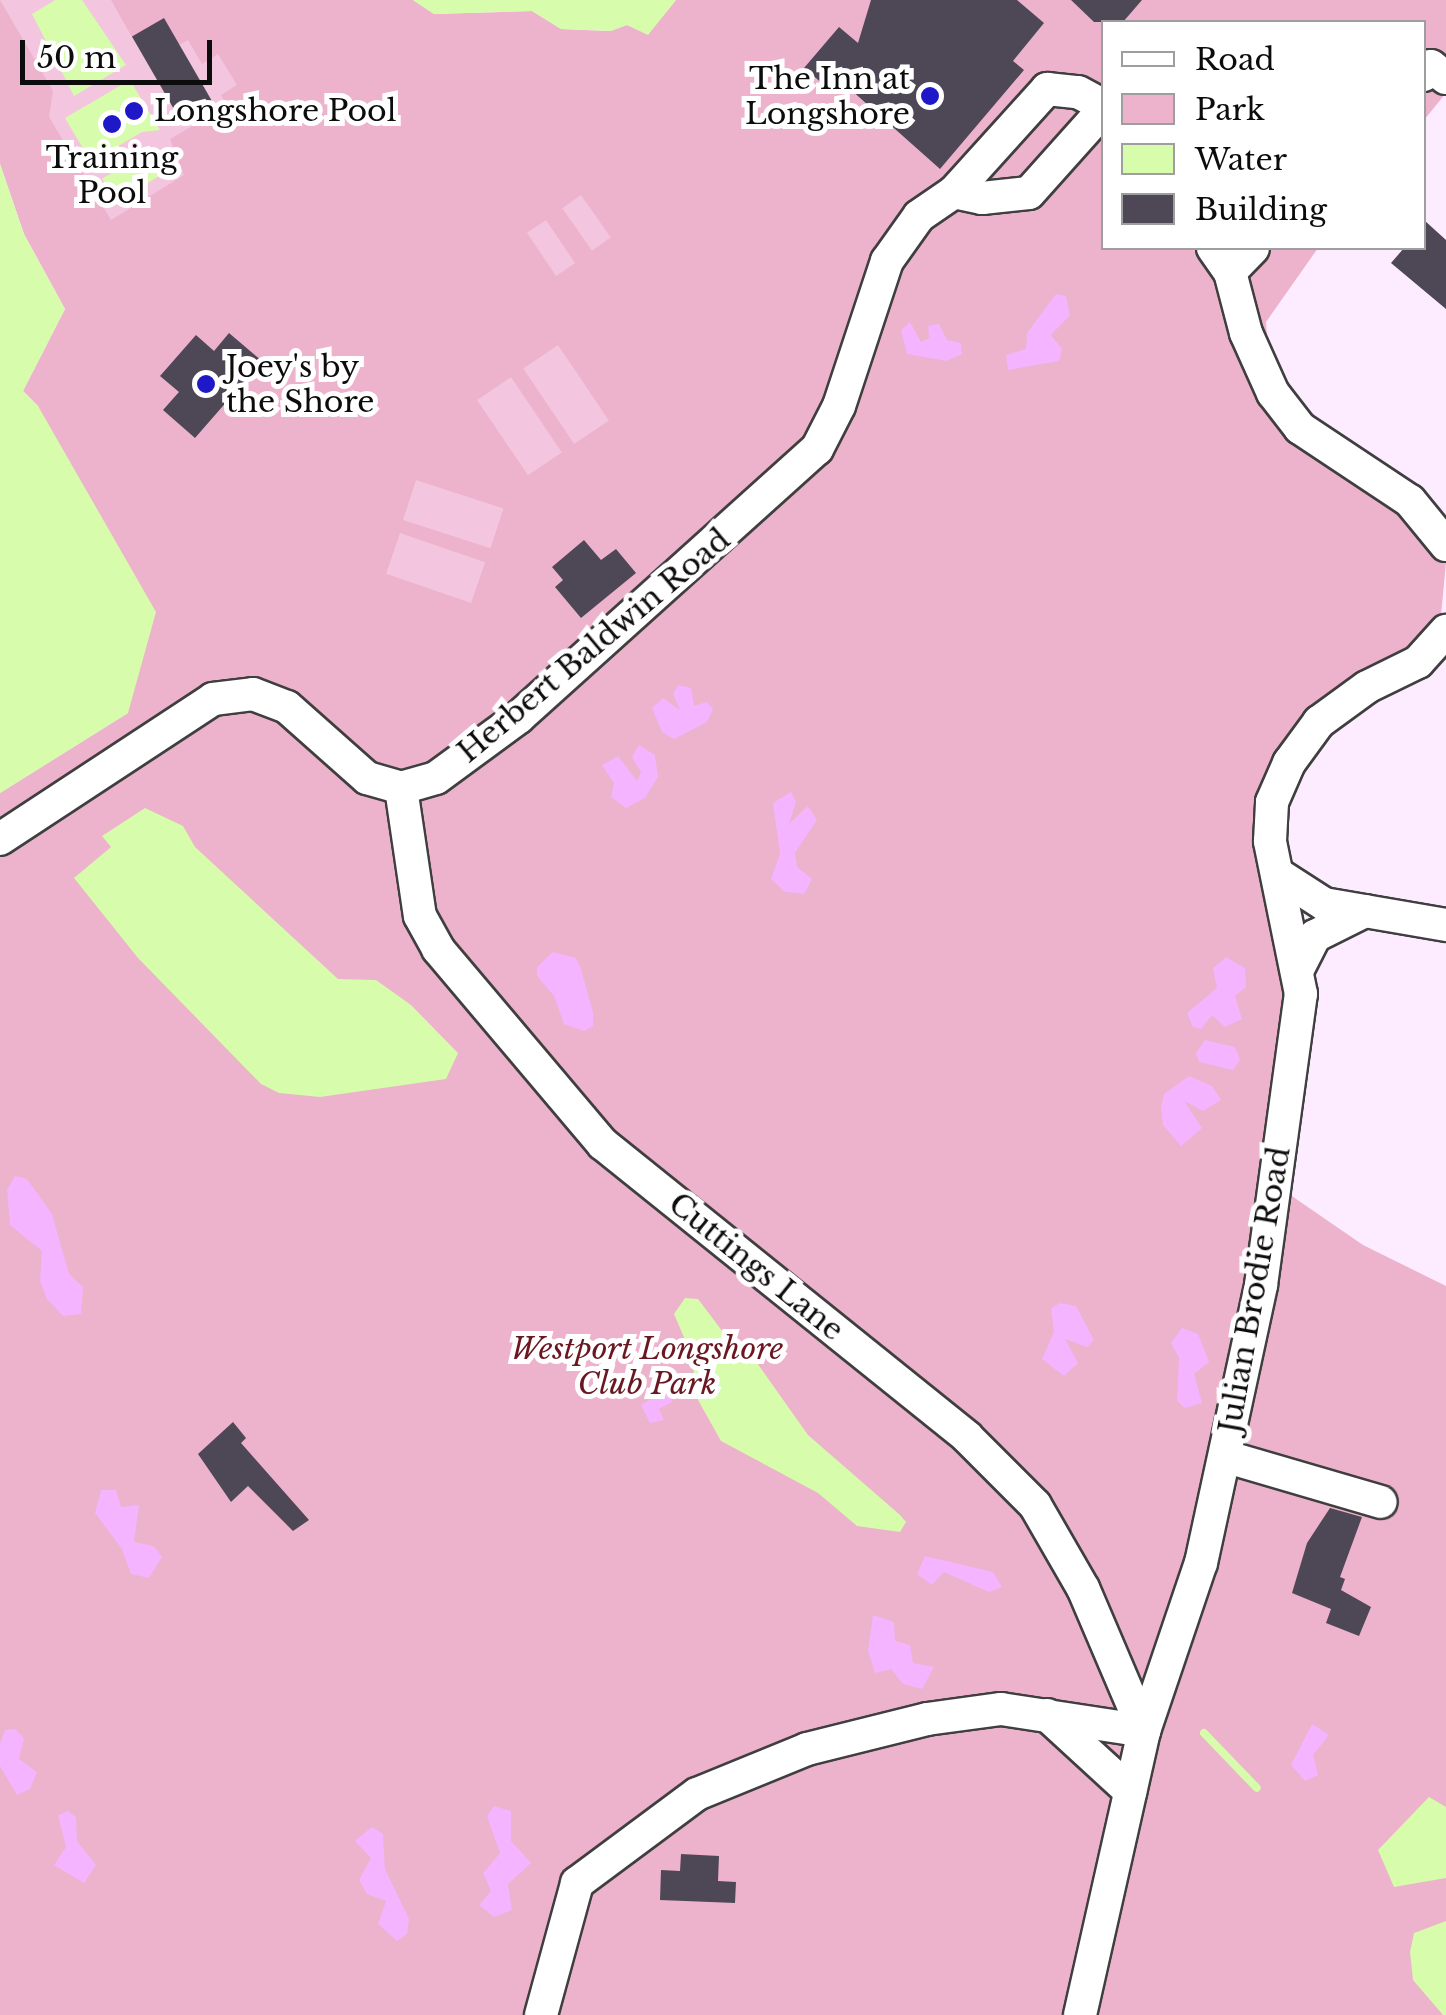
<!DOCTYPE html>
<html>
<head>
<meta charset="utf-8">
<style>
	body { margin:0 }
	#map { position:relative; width:1446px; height:2015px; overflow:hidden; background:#fdecff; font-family:"Libre Baskerville",serif }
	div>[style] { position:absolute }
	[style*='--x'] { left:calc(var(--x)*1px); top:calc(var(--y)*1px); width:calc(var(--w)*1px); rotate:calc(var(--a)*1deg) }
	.green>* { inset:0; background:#edb2cc }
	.sand>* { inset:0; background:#f4b4ff }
	.pitch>* { inset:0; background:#f3c5df; transform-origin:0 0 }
	.water>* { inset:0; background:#d7fcab; transform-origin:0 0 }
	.stream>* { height:8px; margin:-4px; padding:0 4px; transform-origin:4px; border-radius:4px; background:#d7fcab }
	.building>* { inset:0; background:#4e4856; transform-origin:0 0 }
	.roads { filter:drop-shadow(2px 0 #3f3f3f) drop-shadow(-2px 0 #3f3f3f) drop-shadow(0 2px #3f3f3f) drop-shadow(0 -2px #3f3f3f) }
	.minor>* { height:32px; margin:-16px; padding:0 16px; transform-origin:16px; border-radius:16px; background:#fff }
	.dots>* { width:28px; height:28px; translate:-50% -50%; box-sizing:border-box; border:5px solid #fff; border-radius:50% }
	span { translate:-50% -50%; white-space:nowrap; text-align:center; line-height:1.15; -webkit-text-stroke:10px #fff; paint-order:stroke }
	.poi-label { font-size:30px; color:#0c0c0c }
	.right { translate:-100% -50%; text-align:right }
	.left { translate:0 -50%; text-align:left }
	.street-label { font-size:30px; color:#0c0c0c }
	.park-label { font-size:30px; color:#6a1722; font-style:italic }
	.legend { position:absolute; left:1101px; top:20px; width:325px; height:230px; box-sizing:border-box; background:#fff; border:2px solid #9e9e9e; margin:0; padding:12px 18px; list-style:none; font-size:30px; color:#0c0c0c }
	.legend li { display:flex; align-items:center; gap:20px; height:50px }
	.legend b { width:50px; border:2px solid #9e9e9e }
	.scale { position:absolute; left:20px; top:40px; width:192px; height:45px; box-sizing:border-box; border:5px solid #0c0c0c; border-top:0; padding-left:12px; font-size:30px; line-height:35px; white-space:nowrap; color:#0c0c0c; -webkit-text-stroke:8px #fff; paint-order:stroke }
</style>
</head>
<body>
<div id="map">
	<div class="green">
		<i style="clip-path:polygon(0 0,413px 0,434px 14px,532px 11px,561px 29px,610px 31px,627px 25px,648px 34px,676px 0,1446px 0,1446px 93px,1424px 120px,1424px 22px,1104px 22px,1104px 248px,1318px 248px,1266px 322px,1271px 392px,1418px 526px,1446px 562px,1440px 626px,1281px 747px,1289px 988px,1267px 1179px,1363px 1245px,1446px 1286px,1446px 2015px,0 2015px,0 793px,128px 713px,38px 406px,23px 391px,65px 309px,24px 234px,0 164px)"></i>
	</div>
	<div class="sand">
		<i style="clip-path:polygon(1056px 294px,1066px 296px,1070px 315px,1051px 335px,1062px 349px,1059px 361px,1008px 370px,1006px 355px,1026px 349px,1027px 333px)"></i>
		<i style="clip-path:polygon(910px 322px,921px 342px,929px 338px,928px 326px,939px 324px,947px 340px,961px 343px,962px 354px,946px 361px,907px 354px,901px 330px)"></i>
		<i style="clip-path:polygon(678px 685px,691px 688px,694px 706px,707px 702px,713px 709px,707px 722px,674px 739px,662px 732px,652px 708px,663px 698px,680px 710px,673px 694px)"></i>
		<i style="clip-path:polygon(639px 745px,655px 755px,658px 777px,645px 798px,626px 808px,611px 797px,614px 783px,602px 765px,618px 756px,637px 781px,641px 772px,632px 757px)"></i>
		<i style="clip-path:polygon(791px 792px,796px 802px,789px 824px,808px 806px,817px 820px,795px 853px,797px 867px,812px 879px,804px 894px,785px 892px,771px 879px,780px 854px,773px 803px)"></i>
		<i style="clip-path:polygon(553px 952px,576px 958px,581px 969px,593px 1012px,593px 1026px,584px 1031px,564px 1024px,554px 996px,537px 976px,537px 967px)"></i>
		<i style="clip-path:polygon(1226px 957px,1245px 968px,1246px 987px,1235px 996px,1242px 1019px,1225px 1027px,1212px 1015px,1201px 1029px,1193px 1027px,1187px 1013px,1217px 988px,1213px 968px)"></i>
		<i style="clip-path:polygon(1205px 1040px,1235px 1047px,1240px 1060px,1233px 1070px,1199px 1062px,1196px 1053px)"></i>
		<i style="clip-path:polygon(1189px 1076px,1212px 1086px,1221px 1100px,1203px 1111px,1184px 1101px,1202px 1128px,1181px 1146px,1163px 1125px,1161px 1107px,1164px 1094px)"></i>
		<i style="clip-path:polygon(15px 1176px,27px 1179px,52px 1214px,69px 1274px,83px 1287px,81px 1314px,63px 1316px,47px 1299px,40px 1281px,42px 1251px,10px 1225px,7px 1190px)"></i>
		<i style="clip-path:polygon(1060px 1303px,1076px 1306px,1094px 1340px,1087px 1347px,1065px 1339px,1078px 1363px,1064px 1376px,1042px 1359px,1054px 1332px,1051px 1308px)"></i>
		<i style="clip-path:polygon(1182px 1328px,1198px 1334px,1209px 1362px,1194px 1374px,1202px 1403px,1185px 1408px,1177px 1401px,1179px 1358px,1171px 1343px)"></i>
		<i style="clip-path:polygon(666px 1390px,672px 1402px,659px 1409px,664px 1420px,650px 1423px,641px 1405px)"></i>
		<i style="clip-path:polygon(101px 1490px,116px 1490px,121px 1507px,139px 1505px,134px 1542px,154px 1546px,162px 1557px,149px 1578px,131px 1574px,122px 1549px,95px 1513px)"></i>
		<i style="clip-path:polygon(925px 1556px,993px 1572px,1002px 1587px,989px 1592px,944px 1572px,932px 1585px,917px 1574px)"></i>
		<i style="clip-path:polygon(873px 1615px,894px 1622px,895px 1641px,910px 1645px,913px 1663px,934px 1667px,922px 1689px,903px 1684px,891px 1669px,875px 1673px,868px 1651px)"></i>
		<i style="clip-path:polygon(1312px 1724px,1329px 1735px,1313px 1755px,1318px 1775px,1305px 1781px,1291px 1765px)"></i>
		<i style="clip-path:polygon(15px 1729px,24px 1738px,19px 1759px,37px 1772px,30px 1789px,17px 1795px,0 1766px,0 1744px,5px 1730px)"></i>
		<i style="clip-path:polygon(494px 1806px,511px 1811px,511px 1841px,531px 1863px,508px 1884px,512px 1910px,494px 1917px,479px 1905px,491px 1891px,483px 1873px,500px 1853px,487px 1816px)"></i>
		<i style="clip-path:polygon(68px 1811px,76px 1817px,77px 1841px,96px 1865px,84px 1883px,54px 1865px,66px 1847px,58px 1815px)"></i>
		<i style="clip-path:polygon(372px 1827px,383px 1834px,385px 1869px,409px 1919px,407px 1934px,397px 1941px,378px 1924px,386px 1901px,367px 1894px,359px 1880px,371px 1858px,355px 1841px)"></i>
	</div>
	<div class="pitch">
		<i style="clip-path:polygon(0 0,111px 0,132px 37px,163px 19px,179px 45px,188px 40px,202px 64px,218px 54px,237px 85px,221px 95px,227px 106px,170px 139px,184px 175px,111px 220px,49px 117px,53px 91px)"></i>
		<i style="left:581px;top:195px;width:52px;height:23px;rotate:55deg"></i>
		<i style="left:546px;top:220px;width:52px;height:23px;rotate:56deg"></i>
		<i style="left:558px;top:345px;width:91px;height:42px;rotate:56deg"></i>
		<i style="left:511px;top:377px;width:91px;height:41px;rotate:56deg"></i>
		<i style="left:416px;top:480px;width:92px;height:42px;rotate:18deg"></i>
		<i style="left:400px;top:533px;width:90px;height:43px;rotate:19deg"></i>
	</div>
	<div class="water">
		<i style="clip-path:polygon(55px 0,82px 0,126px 65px,74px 96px,32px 14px)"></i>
		<i style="clip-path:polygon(413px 0,676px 0,648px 35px,627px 25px,611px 31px,561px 29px,532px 11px,434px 14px)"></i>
		<i style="clip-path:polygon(130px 80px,160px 130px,142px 132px,91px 162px,65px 118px)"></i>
		<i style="left:150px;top:150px;width:27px;height:56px;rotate:59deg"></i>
		<i style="clip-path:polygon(0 164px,24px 234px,65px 309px,23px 391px,38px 406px,156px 612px,128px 713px,0 793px)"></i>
		<i style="clip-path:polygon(145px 808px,183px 826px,195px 847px,338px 979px,376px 980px,411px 1005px,458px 1053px,446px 1079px,320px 1097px,279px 1093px,261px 1084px,138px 958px,74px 878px,111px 847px,102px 836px)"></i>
		<i style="clip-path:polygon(685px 1298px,698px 1299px,726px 1336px,755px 1360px,808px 1435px,900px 1515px,906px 1522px,900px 1532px,857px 1526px,818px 1493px,721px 1441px,698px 1400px,691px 1354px,674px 1314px)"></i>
		<i style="clip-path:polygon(1429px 1797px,1446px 1807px,1446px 1878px,1394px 1887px,1378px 1850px)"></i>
		<i style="clip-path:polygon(1446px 1921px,1446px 2015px,1443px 2015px,1413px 1980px,1410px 1952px,1414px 1933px)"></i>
	</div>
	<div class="stream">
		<i style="--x:1204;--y:1733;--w:76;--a:46.1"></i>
	</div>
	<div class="building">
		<i style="clip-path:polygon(871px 0,1017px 0,1044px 23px,1013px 61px,1024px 70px,940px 169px,832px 73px,823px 84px,804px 68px,839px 27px,858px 43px)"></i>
		<i style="clip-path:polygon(1071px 0,1142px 0,1123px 22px,1094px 22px)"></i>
		<i style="left:164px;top:18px;width:95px;height:37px;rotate:60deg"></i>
		<i style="clip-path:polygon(1424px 220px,1446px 240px,1446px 309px,1391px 263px,1404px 248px,1424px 248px)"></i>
		<i style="clip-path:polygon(229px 333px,262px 361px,195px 438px,163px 410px,179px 392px,160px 376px,196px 335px,214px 351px)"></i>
		<i style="clip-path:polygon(584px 540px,601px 560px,616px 549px,636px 573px,581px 618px,555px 587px,563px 580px,552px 567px)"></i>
		<i style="clip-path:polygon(233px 1422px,246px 1438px,241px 1443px,309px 1520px,293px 1531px,248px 1486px,231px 1502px,198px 1454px)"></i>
		<i style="clip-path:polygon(1330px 1508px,1362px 1517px,1340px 1577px,1345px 1579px,1341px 1590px,1371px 1607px,1359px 1636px,1326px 1623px,1331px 1609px,1292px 1593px,1307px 1543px)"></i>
		<i style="clip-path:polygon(681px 1854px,719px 1856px,718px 1881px,736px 1882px,735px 1903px,660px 1900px,661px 1870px,680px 1871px)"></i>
	</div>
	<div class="roads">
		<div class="minor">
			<i style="--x:1424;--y:75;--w:11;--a:-52"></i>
			<i style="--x:1431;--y:66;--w:19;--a:39"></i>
			<i style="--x:954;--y:192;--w:29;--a:12"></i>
			<i style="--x:982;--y:198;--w:47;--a:-6.1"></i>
			<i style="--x:1029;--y:193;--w:113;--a:-48.2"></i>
			<i style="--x:1213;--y:248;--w:29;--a:55"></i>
			<i style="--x:1230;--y:272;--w:63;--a:75.3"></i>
			<i style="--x:1246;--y:333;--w:66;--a:65.8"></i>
			<i style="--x:1273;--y:393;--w:44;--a:52.4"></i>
			<i style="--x:1300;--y:428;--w:132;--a:33.6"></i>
			<i style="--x:1410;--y:501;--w:57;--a:50.7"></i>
			<i style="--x:1230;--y:272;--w:33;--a:-46"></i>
			<i style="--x:401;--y:788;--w:129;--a:81.6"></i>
			<i style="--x:420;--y:916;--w:38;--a:61"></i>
			<i style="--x:438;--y:949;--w:255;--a:49.8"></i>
			<i style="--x:603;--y:1144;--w:467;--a:38.8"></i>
			<i style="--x:967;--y:1437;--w:96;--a:45"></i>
			<i style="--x:1035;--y:1505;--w:96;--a:60"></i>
			<i style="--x:1083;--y:1588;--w:155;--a:66.9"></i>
			<i style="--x:0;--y:839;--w:255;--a:-33.3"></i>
			<i style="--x:213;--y:699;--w:40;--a:-7.1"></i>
			<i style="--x:253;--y:694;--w:36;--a:21"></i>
			<i style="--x:287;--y:707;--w:107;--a:41.6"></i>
			<i style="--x:367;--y:778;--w:35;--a:16"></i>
			<i style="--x:401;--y:788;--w:36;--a:-16"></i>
			<i style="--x:436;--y:778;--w:103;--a:-36.3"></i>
			<i style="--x:519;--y:717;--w:401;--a:-42"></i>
			<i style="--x:817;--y:449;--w:48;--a:-62.9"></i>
			<i style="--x:839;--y:406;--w:153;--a:-71.7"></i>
			<i style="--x:887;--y:261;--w:55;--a:-54.6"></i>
			<i style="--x:919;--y:216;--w:42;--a:-34.4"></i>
			<i style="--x:954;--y:192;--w:139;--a:-47.9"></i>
			<i style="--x:1047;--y:89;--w:31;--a:6"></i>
			<i style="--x:1078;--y:92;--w:30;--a:28"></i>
			<i style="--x:1279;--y:875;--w:54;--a:32.8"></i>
			<i style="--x:1324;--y:904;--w:124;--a:9.8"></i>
			<i style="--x:1298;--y:969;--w:37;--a:-63"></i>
			<i style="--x:1315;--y:936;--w:56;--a:-26.6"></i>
			<i style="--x:1227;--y:1457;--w:160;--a:16.3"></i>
			<i style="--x:1047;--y:1715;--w:113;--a:42.5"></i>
			<i style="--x:541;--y:2015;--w:137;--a:-74.7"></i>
			<i style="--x:577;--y:1883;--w:149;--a:-36.6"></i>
			<i style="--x:697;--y:1794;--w:119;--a:-22.2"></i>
			<i style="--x:807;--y:1749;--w:124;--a:-14"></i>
			<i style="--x:927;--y:1719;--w:75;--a:-7.7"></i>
			<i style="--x:1001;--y:1709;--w:145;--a:8.7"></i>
			<i style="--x:1080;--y:2015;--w:291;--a:-77.3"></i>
			<i style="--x:1144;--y:1731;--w:177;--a:-71.3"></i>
			<i style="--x:1201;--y:1563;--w:284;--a:-77.8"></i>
			<i style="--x:1261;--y:1285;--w:294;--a:-82.2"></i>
			<i style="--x:1301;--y:994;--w:156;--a:-101.5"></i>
			<i style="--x:1270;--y:841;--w:39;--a:-87"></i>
			<i style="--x:1272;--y:802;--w:43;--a:-66.4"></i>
			<i style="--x:1289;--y:763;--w:51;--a:-53.8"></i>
			<i style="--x:1319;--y:722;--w:59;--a:-36.1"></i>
			<i style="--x:1367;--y:687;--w:57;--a:-26.1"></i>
			<i style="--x:1418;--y:662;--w:42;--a:-47.9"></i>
		</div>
	</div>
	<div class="dots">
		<i style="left:930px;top:96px;background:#1e18c9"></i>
		<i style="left:134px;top:111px;background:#1e18c9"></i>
		<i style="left:112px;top:124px;background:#1e18c9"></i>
		<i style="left:206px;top:384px;background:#1e18c9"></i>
	</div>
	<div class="poi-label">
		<span class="right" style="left:910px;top:96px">The Inn at<br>Longshore</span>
		<span class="left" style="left:154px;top:111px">Longshore Pool</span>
		<span style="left:112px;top:175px">Training<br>Pool</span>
		<span class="left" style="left:226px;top:384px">Joey's by<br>the Shore</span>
	</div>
	<div class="street-label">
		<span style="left:594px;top:646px;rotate:-40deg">Herbert Baldwin Road</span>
		<span style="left:756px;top:1267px;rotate:39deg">Cuttings Lane</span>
		<span style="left:1255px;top:1290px;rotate:-80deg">Julian Brodie Road</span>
	</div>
	<div class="park-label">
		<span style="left:647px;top:1366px">Westport Longshore<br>Club Park</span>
	</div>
	<ul class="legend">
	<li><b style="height:12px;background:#fff"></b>Road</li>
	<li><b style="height:28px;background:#edb2cc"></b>Park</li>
	<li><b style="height:28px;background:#d7fcab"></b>Water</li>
	<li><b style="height:28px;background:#4e4856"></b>Building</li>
	</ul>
	<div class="scale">50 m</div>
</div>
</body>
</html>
